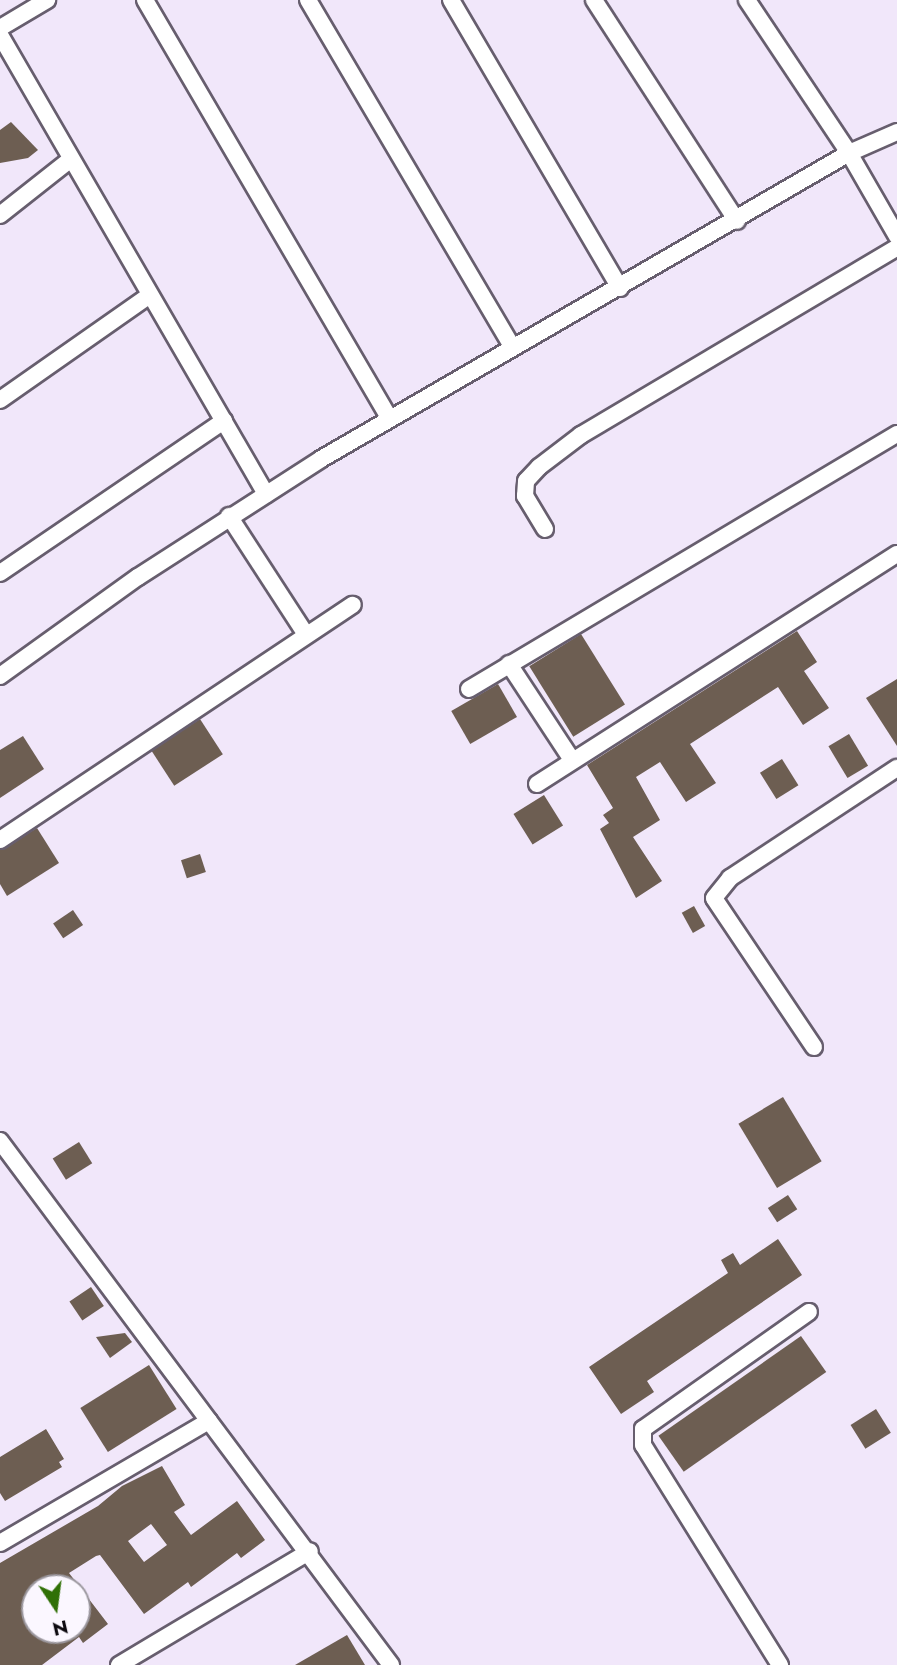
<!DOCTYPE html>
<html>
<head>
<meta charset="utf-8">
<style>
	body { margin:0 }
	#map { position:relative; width:897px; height:1665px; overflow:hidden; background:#f1e7fa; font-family:Jost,sans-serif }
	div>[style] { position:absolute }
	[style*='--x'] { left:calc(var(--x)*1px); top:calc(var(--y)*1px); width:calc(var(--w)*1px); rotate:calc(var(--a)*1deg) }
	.building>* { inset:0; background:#6d5e52; transform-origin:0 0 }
	.roads { filter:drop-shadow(2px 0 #675e6e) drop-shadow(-2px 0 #675e6e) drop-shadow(0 2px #675e6e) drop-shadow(0 -2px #675e6e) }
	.minor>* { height:16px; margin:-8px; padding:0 8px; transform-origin:8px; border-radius:8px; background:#fff }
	span { translate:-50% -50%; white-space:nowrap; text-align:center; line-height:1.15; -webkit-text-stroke:5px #fbf7ff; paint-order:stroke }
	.north { position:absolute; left:21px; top:1574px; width:70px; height:70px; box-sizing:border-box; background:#fbf7ff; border:2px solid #9c989f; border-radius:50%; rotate:167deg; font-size:19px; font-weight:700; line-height:28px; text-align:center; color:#0d0a10 }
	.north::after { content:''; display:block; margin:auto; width:24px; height:32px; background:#307006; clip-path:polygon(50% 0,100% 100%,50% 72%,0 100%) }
</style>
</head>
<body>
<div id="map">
	<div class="building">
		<i style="clip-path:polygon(11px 122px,38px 150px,28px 158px,0 163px,0 130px)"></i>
		<i style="clip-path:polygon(797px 631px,817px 662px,804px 671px,829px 708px,803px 725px,778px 687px,690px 744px,716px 783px,686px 802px,660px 762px,636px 777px,660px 820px,633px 837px,662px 881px,636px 898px,600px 829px,609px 823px,603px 815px,613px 808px,587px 765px)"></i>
		<i style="left:581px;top:634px;width:83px;height:61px;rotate:58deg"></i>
		<i style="clip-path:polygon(897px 679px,897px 746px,866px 698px)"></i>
		<i style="left:498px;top:684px;width:38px;height:54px;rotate:60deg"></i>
		<i style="left:200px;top:719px;width:42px;height:58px;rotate:57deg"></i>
		<i style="left:849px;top:734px;width:37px;height:24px;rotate:59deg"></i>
		<i style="clip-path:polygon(23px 736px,44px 769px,0 798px,0 750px)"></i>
		<i style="left:782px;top:759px;width:31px;height:26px;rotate:58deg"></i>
		<i style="left:544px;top:795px;width:36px;height:36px;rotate:58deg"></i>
		<i style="clip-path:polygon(37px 828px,59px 863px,7px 896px,0 884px,0 850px)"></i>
		<i style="left:200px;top:854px;width:19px;height:20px;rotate:72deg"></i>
		<i style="left:694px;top:906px;width:23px;height:14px;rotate:61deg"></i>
		<i style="left:73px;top:910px;width:18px;height:24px;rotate:56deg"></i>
		<i style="left:783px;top:1097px;width:75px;height:52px;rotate:59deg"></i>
		<i style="left:79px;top:1142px;width:25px;height:31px;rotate:58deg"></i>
		<i style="left:788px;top:1195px;width:17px;height:24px;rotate:57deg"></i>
		<i style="clip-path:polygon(778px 1239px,802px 1275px,647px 1381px,654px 1392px,621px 1414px,589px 1367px,728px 1273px,721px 1260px,733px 1253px,740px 1265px)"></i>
		<i style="left:91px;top:1287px;width:23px;height:26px;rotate:56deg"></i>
		<i style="clip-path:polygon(125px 1333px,132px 1342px,110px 1358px,96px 1337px)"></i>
		<i style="left:801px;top:1336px;width:44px;height:174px;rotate:55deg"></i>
		<i style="left:149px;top:1365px;width:52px;height:81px;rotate:58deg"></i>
		<i style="left:876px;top:1409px;width:28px;height:30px;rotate:58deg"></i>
		<i style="clip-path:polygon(46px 1429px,64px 1459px,59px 1462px,62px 1467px,5px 1501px,0 1493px,0 1457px)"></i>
		<i style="clip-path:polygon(evenodd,162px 1466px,185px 1505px,174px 1512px,191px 1535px,237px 1501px,265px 1540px,241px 1558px,237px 1553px,191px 1587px,188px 1582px,144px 1614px,100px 1555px,96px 1556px,69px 1573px,108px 1624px,83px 1643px,79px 1637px,42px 1665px,0 1665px,0 1563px,98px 1506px,122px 1486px,162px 1466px,151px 1524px,167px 1545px,144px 1562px,128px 1541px,151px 1524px,162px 1466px,35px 1588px,77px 1588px,77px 1630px,35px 1630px,35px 1588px)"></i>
		<i style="clip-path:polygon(347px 1635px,365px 1665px,295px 1665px)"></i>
	</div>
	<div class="roads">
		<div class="minor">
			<i style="--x:145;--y:0;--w:484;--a:59.7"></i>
			<i style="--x:308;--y:0;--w:403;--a:59.5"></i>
			<i style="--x:451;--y:0;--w:334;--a:59.6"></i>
			<i style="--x:594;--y:0;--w:263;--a:57.1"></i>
			<i style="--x:0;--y:28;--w:55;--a:-30.8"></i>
			<i style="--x:0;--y:35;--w:531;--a:59.91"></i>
			<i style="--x:897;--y:132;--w:52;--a:156.4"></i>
			<i style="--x:849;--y:153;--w:96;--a:60"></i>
			<i style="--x:0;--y:215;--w:90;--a:-38.3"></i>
			<i style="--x:0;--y:400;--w:183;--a:-35"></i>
			<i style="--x:229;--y:516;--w:140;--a:57"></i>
			<i style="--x:545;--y:529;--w:39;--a:-121"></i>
			<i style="--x:525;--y:496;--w:15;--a:-86"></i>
			<i style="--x:526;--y:481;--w:19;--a:-47"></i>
			<i style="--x:539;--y:467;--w:53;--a:-37.3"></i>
			<i style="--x:581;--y:435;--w:368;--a:-30.7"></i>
			<i style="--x:0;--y:573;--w:271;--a:-34.2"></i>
			<i style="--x:509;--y:664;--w:115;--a:56.7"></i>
			<i style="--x:0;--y:676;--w:170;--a:-35.7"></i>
			<i style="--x:138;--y:577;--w:218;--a:-32.8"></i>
			<i style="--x:321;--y:459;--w:610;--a:-30.09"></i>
			<i style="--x:849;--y:153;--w:184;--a:-123.7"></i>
			<i style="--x:469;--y:689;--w:498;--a:-30.8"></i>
			<i style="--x:537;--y:784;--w:427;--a:-32.6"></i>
			<i style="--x:0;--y:840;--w:424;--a:-33.7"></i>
			<i style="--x:814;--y:1047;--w:179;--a:-123.9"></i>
			<i style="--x:714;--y:898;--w:26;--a:-51"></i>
			<i style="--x:730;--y:878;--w:200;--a:-33.4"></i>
			<i style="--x:0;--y:1141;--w:654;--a:53.27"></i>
			<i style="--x:0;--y:1543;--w:242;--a:-30.3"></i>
			<i style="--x:119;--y:1665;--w:222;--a:-30.8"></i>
			<i style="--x:780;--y:1665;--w:259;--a:-121.9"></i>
			<i style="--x:643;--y:1445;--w:16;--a:-90"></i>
			<i style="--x:643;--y:1429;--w:203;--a:-35.2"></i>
		</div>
	</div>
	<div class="north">N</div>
</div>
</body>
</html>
